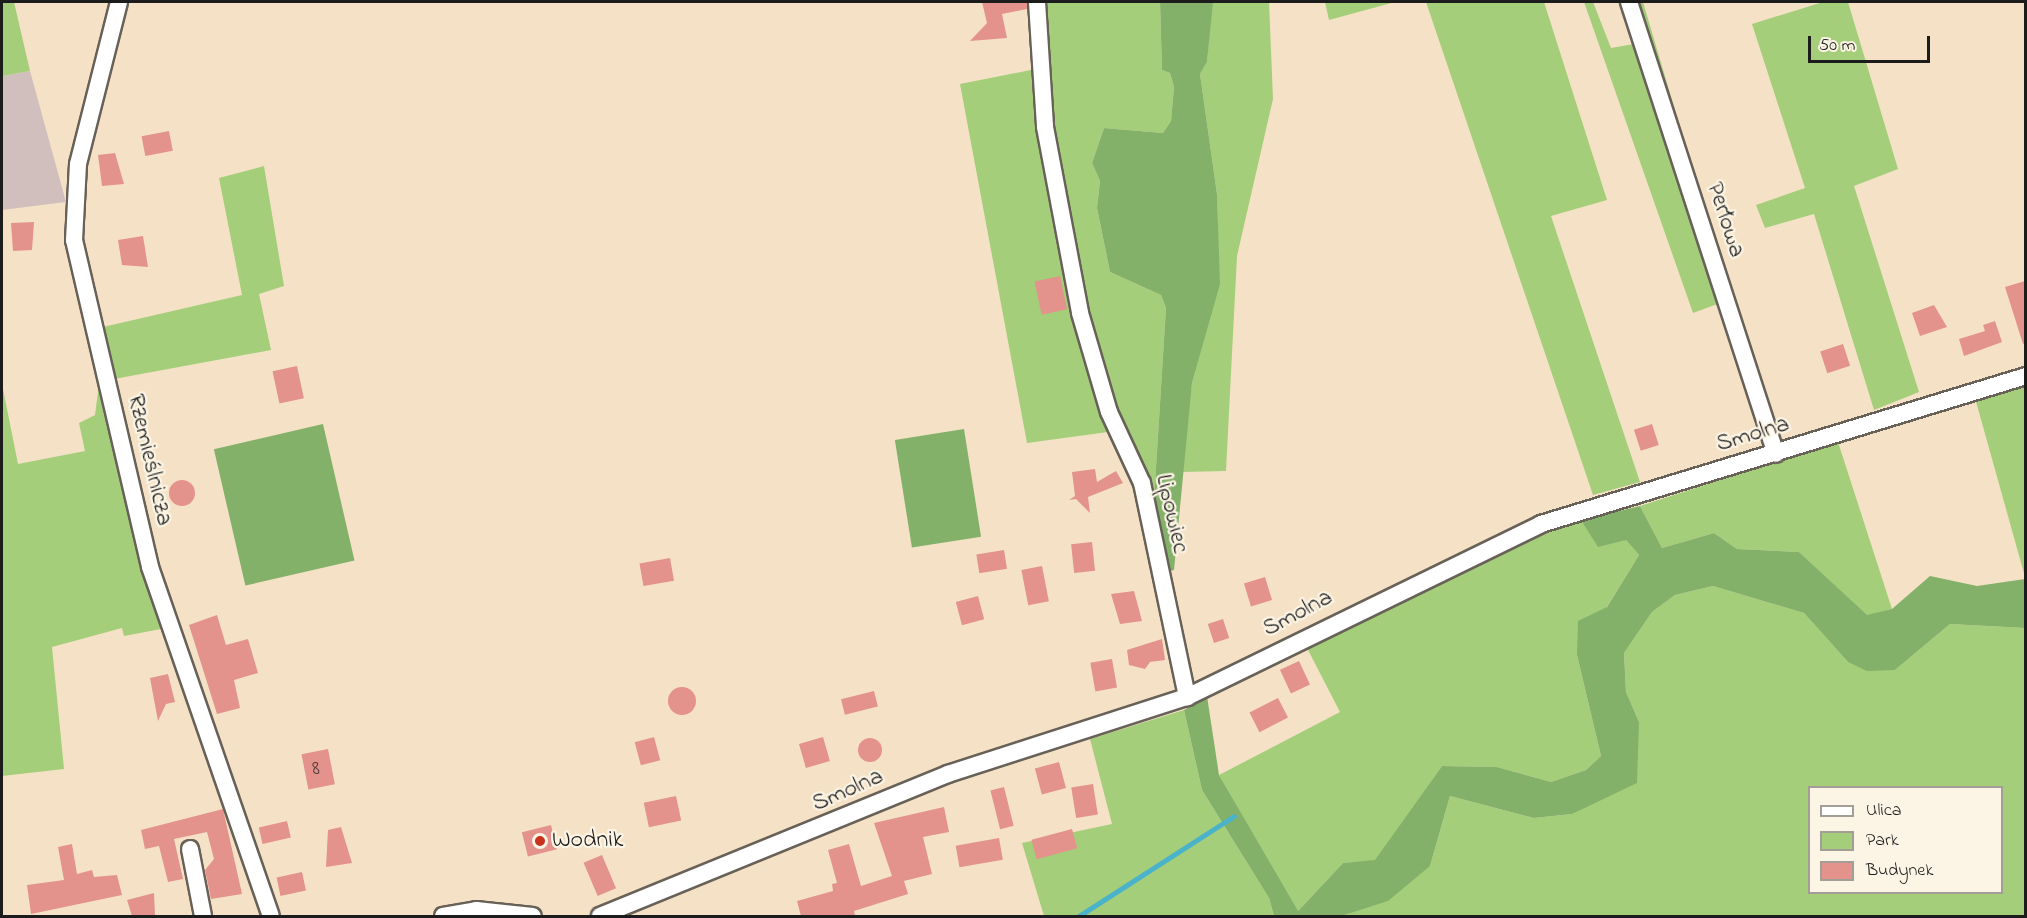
<!DOCTYPE html>
<html>
<head>
<meta charset="utf-8">
<style>
	body { margin:0 }
	#map { position:relative; width:2027px; height:918px; overflow:hidden; background:#f5e2c6; font-family:"Indie Flower",sans-serif }
	div>[style] { position:absolute }
	[style*='--x'] { left:calc(var(--x)*1px); top:calc(var(--y)*1px); width:calc(var(--w)*1px); rotate:calc(var(--a)*1deg) }
	.industrial>* { inset:0; background:#d1bfbd }
	.green>* { inset:0; background:#a4ce7a }
	.forest>* { inset:0; background:#83b16a; transform-origin:0 0 }
	.stream>* { height:4.5px; margin:-2.25px; padding:0 2.25px; transform-origin:2.25px; border-radius:2.25px; background:#4ab3c9 }
	.building>* { inset:0; background:#e3928c; transform-origin:0 0 }
	.round { border-radius:50% }
	.roads { filter:drop-shadow(2px 0 #686158) drop-shadow(-2px 0 #686158) drop-shadow(0 2px #686158) drop-shadow(0 -2px #686158) }
	.minor>* { height:16px; margin:-8px; padding:0 8px; transform-origin:8px; border-radius:8px; background:#fff }
	.dots>* { width:16px; height:16px; translate:-50% -50%; box-sizing:border-box; border:3px solid #fcf5e5; border-radius:50% }
	span { translate:-50% -50%; white-space:nowrap; text-align:center; line-height:1.15; -webkit-text-stroke:4.5px #fcf5e5; paint-order:stroke }
	.number-label { font-size:21px; color:#4e3a38 }
	.number-label span { -webkit-text-stroke-width:0 }
	.street-label { font-size:24px; color:#1c1c1c }
	.poi-label { font-size:24px; color:#1c1c1c }
	.left { translate:0 -50%; text-align:left }
	.frame { position:absolute; inset:0; border:3px solid #1c1c1c; pointer-events:none }
	.legend { position:absolute; left:1808px; top:786px; width:195px; height:108px; box-sizing:border-box; background:#fcf5e5; border:2px solid #a29e95; margin:0; padding:8px 10px; list-style:none; font-size:18px; color:#1c1c1c }
	.legend li { display:flex; align-items:center; gap:12px; height:30px }
	.legend b { width:30px; border:2px solid #a29e95 }
	.scale { position:absolute; left:1808px; top:36px; width:122px; height:27px; box-sizing:border-box; border:3px solid #1c1c1c; border-top:0; padding-left:8px; font-size:18px; line-height:21px; white-space:nowrap; color:#1c1c1c; -webkit-text-stroke:4px #fcf5e5; paint-order:stroke }
</style>
</head>
<body>
<div id="map">
	<div class="industrial">
		<i style="clip-path:polygon(30px 71px,66px 202px,2px 210px,2px 76px)"></i>
	</div>
	<div class="green">
		<i style="clip-path:polygon(2px 2px,14px 2px,30px 71px,2px 76px)"></i>
		<i style="clip-path:polygon(1045px 2px,1160px 2px,1162px 70px,1170px 73px,1174px 87px,1171px 121px,1163px 133px,1104px 128px,1092px 163px,1100px 181px,1097px 208px,1110px 272px,1161px 295px,1166px 308px,1154px 500px,1117px 419px,1090px 332px,1053px 129px)"></i>
		<i style="clip-path:polygon(1212px 2px,1269px 2px,1273px 99px,1237px 256px,1226px 471px,1181px 472px,1192px 383px,1219px 284px,1217px 194px,1200px 74px,1207px 62px)"></i>
		<i style="clip-path:polygon(1325px 2px,1395px 2px,1329px 20px)"></i>
		<i style="clip-path:polygon(1426px 2px,1544px 2px,1607px 200px,1551px 216px,1640px 482px,1593px 495px)"></i>
		<i style="clip-path:polygon(1584px 2px,1593px 2px,1611px 48px,1651px 41px,1636px 2px,1643px 2px,1731px 299px,1693px 313px)"></i>
		<i style="clip-path:polygon(1823px 2px,1848px 2px,1898px 169px,1854px 186px,1919px 392px,1874px 410px,1814px 214px,1765px 228px,1756px 205px,1805px 188px,1752px 24px)"></i>
		<i style="clip-path:polygon(1031px 70px,1076px 322px,1108px 432px,1027px 443px,960px 84px)"></i>
		<i style="clip-path:polygon(264px 166px,284px 286px,259px 294px,271px 350px,114px 379px,103px 327px,242px 295px,219px 178px)"></i>
		<i style="clip-path:polygon(2px 384px,18px 464px,85px 451px,79px 423px,95px 415px,99px 384px,161px 629px,124px 636px,122px 628px,52px 647px,64px 769px,2px 776px)"></i>
		<i style="clip-path:polygon(2025px 386px,2025px 577px,1975px 398px)"></i>
		<i style="clip-path:polygon(1838px 442px,1892px 609px,1867px 616px,1799px 552px,1737px 549px,1714px 533px,1662px 548px,1640px 506px)"></i>
		<i style="clip-path:polygon(1581px 520px,1626px 540px,1639px 555px,1577px 655px,1601px 756px,1586px 770px,1551px 782px,1497px 767px,1442px 766px,1375px 861px,1343px 863px,1297px 912px,1219px 775px,1340px 712px,1307px 648px,1470px 564px)"></i>
		<i style="clip-path:polygon(evenodd,1713px 586px,1804px 613px,1848px 662px,1895px 670px,1950px 624px,2025px 628px,2025px 916px,1341px 916px,1430px 866px,1450px 796px,1534px 818px,1572px 814px,1639px 722px,1626px 692px,1624px 653px,1652px 612px,1675px 595px,1713px 586px,1810px 788px,2002px 788px,2002px 892px,1810px 892px,1810px 788px)"></i>
		<i style="clip-path:polygon(1184px 710px,1202px 790px,1269px 898px,1274px 916px,1044px 916px,1022px 843px,1112px 824px,1090px 739px)"></i>
	</div>
	<div class="forest">
		<i style="clip-path:polygon(1160px 2px,1213px 2px,1207px 62px,1200px 74px,1217px 194px,1220px 284px,1192px 383px,1174px 570px,1167px 572px,1154px 500px,1166px 308px,1161px 295px,1110px 272px,1097px 208px,1100px 181px,1092px 163px,1104px 128px,1163px 133px,1171px 121px,1174px 87px,1170px 73px,1162px 70px)"></i>
		<i style="left:323px;top:424px;width:140px;height:112px;rotate:77deg"></i>
		<i style="left:964px;top:429px;width:109px;height:70px;rotate:81deg"></i>
		<i style="clip-path:polygon(1640px 506px,1662px 548px,1714px 533px,1737px 549px,1799px 552px,1867px 615px,1892px 609px,1930px 576px,1977px 586px,2025px 579px,2025px 628px,1950px 624px,1895px 670px,1867px 671px,1848px 662px,1804px 613px,1713px 586px,1675px 595px,1652px 612px,1624px 653px,1626px 692px,1639px 722px,1637px 783px,1572px 814px,1534px 818px,1450px 796px,1430px 866px,1388px 901px,1341px 916px,1274px 916px,1269px 898px,1202px 790px,1184px 710px,1207px 696px,1219px 775px,1298px 911px,1343px 863px,1375px 860px,1442px 766px,1497px 767px,1551px 782px,1586px 770px,1601px 756px,1577px 655px,1578px 621px,1607px 607px,1639px 555px,1626px 540px,1598px 547px,1581px 520px)"></i>
	</div>
	<div class="stream">
		<i style="--x:1079;--y:916;--w:184;--a:-32.8"></i>
	</div>
	<div class="building">
		<i style="clip-path:polygon(982px 2px,1027px 2px,1027px 9px,1002px 14px,1007px 38px,970px 41px,987px 23px)"></i>
		<i style="left:169px;top:131px;width:20px;height:28px;rotate:79deg"></i>
		<i style="clip-path:polygon(115px 153px,124px 184px,102px 186px,98px 155px)"></i>
		<i style="clip-path:polygon(34px 222px,32px 250px,13px 251px,11px 223px)"></i>
		<i style="clip-path:polygon(143px 236px,148px 267px,122px 265px,118px 240px)"></i>
		<i style="left:1060px;top:276px;width:34px;height:26px;rotate:78deg"></i>
		<i style="clip-path:polygon(2025px 281px,2025px 343px,2023px 344px,2005px 287px)"></i>
		<i style="clip-path:polygon(1934px 305px,1947px 327px,1920px 336px,1912px 313px)"></i>
		<i style="clip-path:polygon(1995px 321px,2002px 342px,1964px 356px,1959px 339px,1985px 331px,1983px 325px)"></i>
		<i style="left:1843px;top:344px;width:23px;height:24px;rotate:72deg"></i>
		<i style="left:297px;top:366px;width:33px;height:25px;rotate:78deg"></i>
		<i style="left:1652px;top:424px;width:22px;height:19px;rotate:72deg"></i>
		<i style="clip-path:polygon(1095px 469px,1097px 482px,1116px 471px,1123px 483px,1088px 497px,1090px 513px,1076px 499px,1069px 500px,1075px 496px,1072px 472px)"></i>
		<i class="round" style="left:169px;top:480px;width:26px;height:26px"></i>
		<i style="left:1092px;top:542px;width:29px;height:21px;rotate:84deg"></i>
		<i style="left:1004px;top:550px;width:19px;height:28px;rotate:81deg"></i>
		<i style="left:670px;top:558px;width:23px;height:31px;rotate:80deg"></i>
		<i style="left:1042px;top:566px;width:36px;height:21px;rotate:79deg"></i>
		<i style="left:1265px;top:577px;width:24px;height:22px;rotate:73deg"></i>
		<i style="clip-path:polygon(1134px 591px,1142px 621px,1120px 624px,1111px 594px)"></i>
		<i style="left:978px;top:596px;width:24px;height:23px;rotate:75deg"></i>
		<i style="clip-path:polygon(217px 615px,226px 645px,248px 639px,258px 673px,234px 680px,240px 708px,217px 714px,189px 625px)"></i>
		<i style="left:1223px;top:619px;width:20px;height:16px;rotate:72deg"></i>
		<i style="clip-path:polygon(1162px 639px,1165px 660px,1150px 662px,1145px 669px,1129px 665px,1127px 650px)"></i>
		<i style="left:1112px;top:659px;width:29px;height:22px;rotate:80deg"></i>
		<i style="left:1299px;top:661px;width:26px;height:21px;rotate:65deg"></i>
		<i style="clip-path:polygon(168px 674px,175px 702px,166px 704px,158px 721px,150px 678px)"></i>
		<i class="round" style="left:668px;top:687px;width:28px;height:28px"></i>
		<i style="left:874px;top:691px;width:16px;height:34px;rotate:76deg"></i>
		<i style="left:1278px;top:698px;width:22px;height:32px;rotate:63deg"></i>
		<i style="left:654px;top:737px;width:24px;height:20px;rotate:75deg"></i>
		<i style="left:823px;top:737px;width:25px;height:25px;rotate:74deg"></i>
		<i class="round" style="left:858px;top:738px;width:24px;height:24px"></i>
		<i style="left:328px;top:749px;width:36px;height:27px;rotate:79deg"></i>
		<i style="left:1059px;top:762px;width:27px;height:25px;rotate:75deg"></i>
		<i style="left:1093px;top:784px;width:31px;height:22px;rotate:81deg"></i>
		<i style="left:1004px;top:787px;width:40px;height:14px;rotate:76deg"></i>
		<i style="left:676px;top:796px;width:25px;height:33px;rotate:78deg"></i>
		<i style="clip-path:polygon(944px 807px,949px 832px,923px 837px,932px 874px,904px 881px,908px 894px,854px 911px,855px 916px,801px 916px,797px 901px,833px 891px,832px 884px,837px 883px,828px 850px,849px 844px,861px 886px,892px 876px,874px 823px)"></i>
		<i style="clip-path:polygon(223px 809px,242px 894px,211px 899px,205px 870px,214px 859px,207px 832px,174px 839px,183px 879px,168px 882px,159px 846px,145px 849px,141px 830px)"></i>
		<i style="left:287px;top:821px;width:17px;height:29px;rotate:77deg"></i>
		<i style="left:551px;top:825px;width:25px;height:30px;rotate:76deg"></i>
		<i style="clip-path:polygon(341px 827px,352px 863px,326px 867px,328px 830px)"></i>
		<i style="left:1072px;top:829px;width:20px;height:42px;rotate:75deg"></i>
		<i style="left:999px;top:838px;width:22px;height:44px;rotate:80deg"></i>
		<i style="clip-path:polygon(72px 844px,77px 874px,92px 870px,94px 877px,117px 875px,122px 895px,31px 914px,27px 885px,64px 880px,58px 847px)"></i>
		<i style="left:602px;top:855px;width:36px;height:20px;rotate:67deg"></i>
		<i style="left:302px;top:872px;width:19px;height:26px;rotate:78deg"></i>
		<i style="clip-path:polygon(154px 893px,155px 916px,132px 916px,127px 900px)"></i>
	</div>
	<div class="roads">
		<div class="minor">
			<i style="--x:119;--y:2;--w:167;--a:104.2"></i>
			<i style="--x:78;--y:164;--w:76;--a:93"></i>
			<i style="--x:74;--y:240;--w:336;--a:76.9"></i>
			<i style="--x:150;--y:567;--w:369;--a:70.9"></i>
			<i style="--x:1037;--y:2;--w:125;--a:86.3"></i>
			<i style="--x:1045;--y:127;--w:189;--a:79.3"></i>
			<i style="--x:1080;--y:313;--w:103;--a:73.7"></i>
			<i style="--x:1109;--y:412;--w:78;--a:65.1"></i>
			<i style="--x:1142;--y:483;--w:219;--a:78.1"></i>
			<i style="--x:1629;--y:2;--w:475;--a:72"></i>
			<i style="--x:190;--y:849;--w:68;--a:79"></i>
			<i style="--x:443;--y:916;--w:34;--a:-10"></i>
			<i style="--x:476;--y:910;--w:57;--a:6"></i>
			<i style="--x:600;--y:916;--w:376;--a:-22.2"></i>
			<i style="--x:948;--y:774;--w:251;--a:-17.9"></i>
			<i style="--x:1187;--y:697;--w:394;--a:-26"></i>
			<i style="--x:1541;--y:524;--w:507;--a:-16.97"></i>
		</div>
	</div>
	<div class="dots">
		<i style="left:540px;top:841px;background:#c8321e"></i>
	</div>
	<div class="number-label">
		<span style="left:316px;top:769px">8</span>
	</div>
	<div class="street-label">
		<span style="left:1725px;top:220px;rotate:72deg">Perłowa</span>
		<span style="left:1753px;top:435px;rotate:-17deg">Smolna</span>
		<span style="left:149px;top:460px;rotate:77deg">Rzemieślnicza</span>
		<span style="left:1171px;top:514px;rotate:77deg">Lipowiec</span>
		<span style="left:1298px;top:614px;rotate:-28deg">Smolna</span>
		<span style="left:848px;top:791px;rotate:-24deg">Smolna</span>
	</div>
	<div class="poi-label">
		<span class="left" style="left:552px;top:841px">Wodnik</span>
	</div>
	<div class="frame"></div>
	<ul class="legend">
	<li><b style="height:8px;background:#fff"></b>Ulica</li>
	<li><b style="height:16px;background:#a4ce7a"></b>Park</li>
	<li><b style="height:16px;background:#e3928c"></b>Budynek</li>
	</ul>
	<div class="scale">50 m</div>
</div>
</body>
</html>
